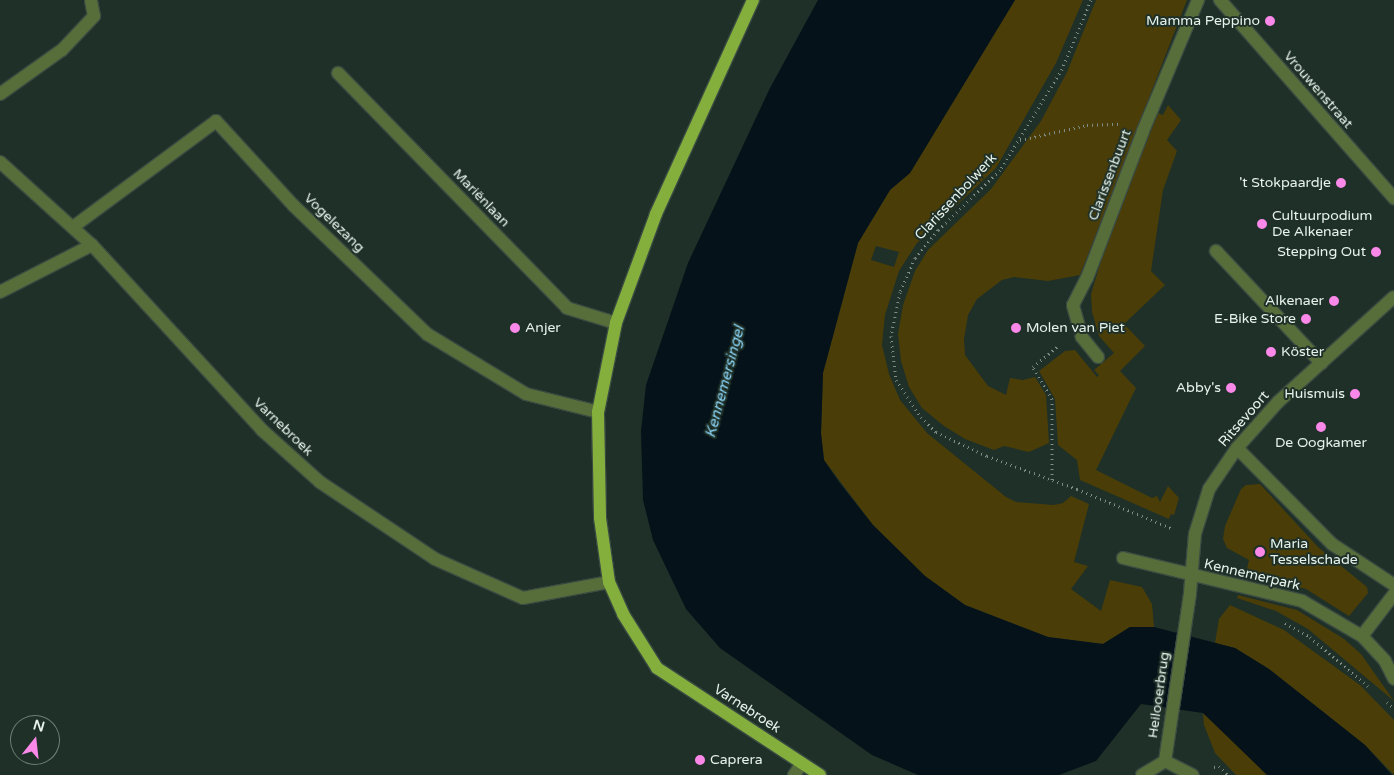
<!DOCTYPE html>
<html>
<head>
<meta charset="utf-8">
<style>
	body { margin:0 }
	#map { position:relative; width:1394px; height:775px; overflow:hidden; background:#1e3027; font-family:"Varela Round",sans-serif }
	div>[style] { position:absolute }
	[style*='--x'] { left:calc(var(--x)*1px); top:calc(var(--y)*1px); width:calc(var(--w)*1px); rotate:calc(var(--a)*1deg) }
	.green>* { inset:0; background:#4a3d08 }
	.water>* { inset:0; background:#051219 }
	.path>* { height:3px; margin-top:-1.5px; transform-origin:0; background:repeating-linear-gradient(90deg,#7e8d85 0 1px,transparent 0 5px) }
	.roads { filter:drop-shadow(1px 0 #3a4b42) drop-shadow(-1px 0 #3a4b42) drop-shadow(0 1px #3a4b42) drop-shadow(0 -1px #3a4b42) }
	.minor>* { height:12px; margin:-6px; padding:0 6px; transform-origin:6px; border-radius:6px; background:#586e3a }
	.major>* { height:12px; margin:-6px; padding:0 6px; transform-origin:6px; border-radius:6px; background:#84af3d }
	.dots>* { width:14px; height:14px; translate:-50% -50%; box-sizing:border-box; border:2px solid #1e3027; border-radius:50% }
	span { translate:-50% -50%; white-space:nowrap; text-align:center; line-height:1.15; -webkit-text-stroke:4px #1e3027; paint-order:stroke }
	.poi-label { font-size:14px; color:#e6f2eb }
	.right { translate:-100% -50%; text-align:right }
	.left { translate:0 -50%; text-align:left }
	.street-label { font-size:14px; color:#e6f2eb }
	.water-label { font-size:15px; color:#8cd5f9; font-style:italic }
	.north { position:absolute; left:10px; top:715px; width:50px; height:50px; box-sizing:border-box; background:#1e3027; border:1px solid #6e7e75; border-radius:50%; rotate:16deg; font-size:14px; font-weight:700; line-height:20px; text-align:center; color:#e6f2eb }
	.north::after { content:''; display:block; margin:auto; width:18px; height:22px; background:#f988e9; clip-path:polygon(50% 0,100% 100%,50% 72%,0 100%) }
</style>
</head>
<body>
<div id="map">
	<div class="green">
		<i style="clip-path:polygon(evenodd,1015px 0,1083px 0,1056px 63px,996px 168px,917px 243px,899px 271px,885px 315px,882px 345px,889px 374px,900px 400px,927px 433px,1006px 497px,1016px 502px,1054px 505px,1063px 503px,1071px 496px,1089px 504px,1074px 562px,1088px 566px,1071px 589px,1101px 611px,1110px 580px,1142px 587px,1152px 604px,1154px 627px,1130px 627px,1103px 644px,1048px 637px,965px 605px,925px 576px,873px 525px,824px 460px,821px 433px,823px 373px,858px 243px,890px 190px,910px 173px,1015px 0,876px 246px,899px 252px,894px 267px,871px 260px,876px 246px)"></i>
		<i style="clip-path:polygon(1096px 0,1187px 0,1080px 275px,1048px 281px,1014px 277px,1002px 280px,977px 299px,968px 315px,964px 339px,965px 355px,988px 386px,1006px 395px,1010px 378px,1023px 380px,1035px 377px,1046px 395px,1049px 443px,1029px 452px,1004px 446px,994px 450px,965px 439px,944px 426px,922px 408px,909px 387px,901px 361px,898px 334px,903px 305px,915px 271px,928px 250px,991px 189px,1041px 121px,1067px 72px)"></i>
		<i style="clip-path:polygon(1168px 105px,1181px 120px,1167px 140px,1177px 151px,1163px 190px,1151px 271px,1165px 285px,1124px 324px,1145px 346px,1120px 371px,1136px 388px,1096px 470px,1152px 498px,1157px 496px,1160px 502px,1168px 486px,1179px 498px,1174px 515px,1171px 514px,1169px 519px,1080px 480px,1077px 460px,1058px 445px,1055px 399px,1039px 371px,1065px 351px,1075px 350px,1097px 377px,1099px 375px,1094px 370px,1114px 353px,1099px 336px,1092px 312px,1091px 294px,1108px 238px,1158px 113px,1163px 115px)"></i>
		<i style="clip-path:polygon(1260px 484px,1318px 547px,1367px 587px,1368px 593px,1349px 616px,1306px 589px,1246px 573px,1249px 560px,1227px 548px,1223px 539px,1225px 526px,1241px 489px,1246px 485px)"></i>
		<i style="clip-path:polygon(1238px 595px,1297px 610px,1344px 639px,1361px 654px,1394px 701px,1308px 629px,1276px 611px,1237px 598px)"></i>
		<i style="clip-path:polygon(1230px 605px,1284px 630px,1360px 685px,1394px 720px,1394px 775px,1365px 745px,1269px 669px,1235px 648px,1215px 643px,1219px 619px)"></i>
		<i style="clip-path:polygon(1203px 713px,1247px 754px,1267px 775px,1236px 775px,1215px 753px,1204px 725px)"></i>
	</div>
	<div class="water">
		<i style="clip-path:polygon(818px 0,1015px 0,910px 173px,890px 190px,858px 243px,823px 373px,821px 433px,824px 460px,839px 482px,873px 525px,925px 576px,965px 605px,1048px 637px,1103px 644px,1130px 627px,1154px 627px,1235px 648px,1269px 669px,1365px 745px,1392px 775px,1267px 775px,1203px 713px,1141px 704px,1096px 761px,1059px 775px,918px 775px,872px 755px,720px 648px,686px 609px,653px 540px,643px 500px,641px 431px,646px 385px,688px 263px,770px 88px)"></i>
	</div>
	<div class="path">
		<i style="--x:1091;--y:0;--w:75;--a:112.8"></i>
		<i style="--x:1062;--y:69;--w:119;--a:121.5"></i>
		<i style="--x:1000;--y:170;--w:86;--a:135.9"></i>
		<i style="--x:938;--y:230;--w:36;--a:129"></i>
		<i style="--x:915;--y:258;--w:37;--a:114"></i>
		<i style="--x:900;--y:292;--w:45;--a:101.6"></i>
		<i style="--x:891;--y:336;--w:44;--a:83.5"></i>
		<i style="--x:896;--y:380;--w:45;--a:56"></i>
		<i style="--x:921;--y:417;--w:21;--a:45"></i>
		<i style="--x:936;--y:432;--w:56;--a:25.2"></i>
		<i style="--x:987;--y:456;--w:96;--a:20.1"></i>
		<i style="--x:1077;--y:489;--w:104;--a:22.6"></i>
		<i style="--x:1020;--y:140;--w:69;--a:-12.6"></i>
		<i style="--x:1087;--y:125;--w:33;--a:-2"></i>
		<i style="--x:1052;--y:480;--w:81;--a:-90"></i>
		<i style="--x:1052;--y:399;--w:37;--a:-121"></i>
		<i style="--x:1033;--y:367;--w:34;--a:-40"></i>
		<i style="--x:1285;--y:623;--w:29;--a:29"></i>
		<i style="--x:1310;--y:637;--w:80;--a:40.4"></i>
		<i style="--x:1387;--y:702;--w:9;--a:41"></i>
		<i style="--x:1214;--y:767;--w:5;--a:-11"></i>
		<i style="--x:1219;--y:766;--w:13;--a:45"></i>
	</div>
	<div class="roads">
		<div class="minor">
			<i style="--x:1220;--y:0;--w:264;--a:48.7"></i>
			<i style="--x:338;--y:73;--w:328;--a:45.7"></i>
			<i style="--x:567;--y:308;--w:51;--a:17"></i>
			<i style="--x:0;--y:94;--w:76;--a:-35.4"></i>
			<i style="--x:62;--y:50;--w:47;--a:-46.7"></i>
			<i style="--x:94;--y:16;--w:16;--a:-101"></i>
			<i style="--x:0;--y:162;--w:124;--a:42.1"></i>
			<i style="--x:92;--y:245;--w:251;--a:47.4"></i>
			<i style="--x:262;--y:430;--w:78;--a:41.9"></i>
			<i style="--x:320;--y:482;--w:138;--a:33.8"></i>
			<i style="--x:435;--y:559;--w:96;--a:23.9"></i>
			<i style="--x:523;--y:598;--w:87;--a:-10.5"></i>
			<i style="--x:73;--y:227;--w:178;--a:-36.5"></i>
			<i style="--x:216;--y:121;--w:115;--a:47.5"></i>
			<i style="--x:294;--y:206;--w:185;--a:43.9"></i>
			<i style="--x:427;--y:334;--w:116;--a:31.2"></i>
			<i style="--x:526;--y:394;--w:74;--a:14"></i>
			<i style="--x:1216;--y:251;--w:154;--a:46.8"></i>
			<i style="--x:0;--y:292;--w:103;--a:-27.1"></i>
			<i style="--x:1098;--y:357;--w:26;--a:-129"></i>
			<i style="--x:1082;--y:337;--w:33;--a:-106"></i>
			<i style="--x:1073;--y:305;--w:30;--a:-63"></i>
			<i style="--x:1087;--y:278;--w:157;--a:-69.1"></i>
			<i style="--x:1143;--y:131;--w:142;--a:-67.2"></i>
			<i style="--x:1237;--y:448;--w:135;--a:45.3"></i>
			<i style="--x:1332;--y:544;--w:74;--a:33.5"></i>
			<i style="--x:1123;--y:558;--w:184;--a:13.5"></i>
			<i style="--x:1302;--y:601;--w:69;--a:30.3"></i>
			<i style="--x:1362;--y:636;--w:34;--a:47"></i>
			<i style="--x:1385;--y:661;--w:20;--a:63"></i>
			<i style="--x:1362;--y:636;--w:53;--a:-52.7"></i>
			<i style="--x:1165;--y:761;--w:170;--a:-81.5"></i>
			<i style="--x:1190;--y:593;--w:59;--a:-85.2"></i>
			<i style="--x:1195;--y:534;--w:47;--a:-72.7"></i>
			<i style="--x:1209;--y:489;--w:50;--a:-55.7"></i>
			<i style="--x:1237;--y:448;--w:62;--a:-48.3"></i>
			<i style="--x:1278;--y:402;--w:156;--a:-42.2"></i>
			<i style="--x:1165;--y:761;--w:31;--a:27"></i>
			<i style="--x:794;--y:775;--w:14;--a:-56"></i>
			<i style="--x:1142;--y:775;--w:27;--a:-31"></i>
		</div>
		<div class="major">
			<i style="--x:753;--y:0;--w:235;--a:114.4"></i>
			<i style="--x:656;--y:214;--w:116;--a:110.2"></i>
			<i style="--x:616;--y:323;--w:91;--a:101.4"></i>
			<i style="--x:598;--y:412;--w:106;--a:88.9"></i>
			<i style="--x:600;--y:518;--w:65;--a:82"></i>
			<i style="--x:609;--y:582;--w:35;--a:66"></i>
			<i style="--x:623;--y:614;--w:64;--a:57.8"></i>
			<i style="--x:657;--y:668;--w:195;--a:33.3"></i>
		</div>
	</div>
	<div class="dots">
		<i style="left:1270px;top:21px;background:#f988e9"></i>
		<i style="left:1341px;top:183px;background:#f988e9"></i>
		<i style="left:1262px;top:224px;background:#f988e9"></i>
		<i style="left:1376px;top:252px;background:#f988e9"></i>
		<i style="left:1334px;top:301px;background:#f988e9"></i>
		<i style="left:1306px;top:319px;background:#f988e9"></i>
		<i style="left:515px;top:328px;background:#f988e9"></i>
		<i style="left:1016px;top:328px;background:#f988e9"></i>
		<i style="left:1271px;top:352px;background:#f988e9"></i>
		<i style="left:1231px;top:388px;background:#f988e9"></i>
		<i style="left:1355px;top:394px;background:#f988e9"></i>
		<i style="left:1321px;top:427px;background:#f988e9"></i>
		<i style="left:1260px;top:552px;background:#f988e9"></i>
		<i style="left:700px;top:760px;background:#f988e9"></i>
	</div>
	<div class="poi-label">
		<span class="right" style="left:1260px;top:21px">Mamma Peppino</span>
		<span class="right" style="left:1331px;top:183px">'t Stokpaardje</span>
		<span class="left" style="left:1272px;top:224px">Cultuurpodium<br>De Alkenaer</span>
		<span class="right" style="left:1366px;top:252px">Stepping Out</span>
		<span class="right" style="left:1324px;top:301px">Alkenaer</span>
		<span class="right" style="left:1296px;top:319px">E-Bike Store</span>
		<span class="left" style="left:525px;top:328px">Anjer</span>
		<span class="left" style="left:1026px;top:328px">Molen van Piet</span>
		<span class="left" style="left:1281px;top:352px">Köster</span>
		<span class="right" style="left:1221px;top:388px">Abby's</span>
		<span class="right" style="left:1345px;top:394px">Huismuis</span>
		<span style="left:1321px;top:443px">De Oogkamer</span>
		<span class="left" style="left:1270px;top:552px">Maria<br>Tesselschade</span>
		<span class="left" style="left:710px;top:760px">Caprera</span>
	</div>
	<div class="street-label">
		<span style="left:1318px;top:90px;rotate:49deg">Vrouwenstraat</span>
		<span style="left:1110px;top:175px;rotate:-69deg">Clarissenbuurt</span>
		<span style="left:956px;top:197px;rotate:-47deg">Clarissenbolwerk</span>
		<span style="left:481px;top:198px;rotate:46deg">Mariënlaan</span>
		<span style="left:334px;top:223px;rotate:44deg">Vogelezang</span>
		<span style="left:1244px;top:419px;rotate:-49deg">Ritsevoort</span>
		<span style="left:283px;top:427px;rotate:44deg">Varnebroek</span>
		<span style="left:1252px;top:575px;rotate:13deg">Kennemerpark</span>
		<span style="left:1159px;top:695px;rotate:-82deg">Heilooerbrug</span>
		<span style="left:747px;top:709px;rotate:33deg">Varnebroek</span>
	</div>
	<div class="water-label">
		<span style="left:725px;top:382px;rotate:-75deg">Kennemersingel</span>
	</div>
	<div class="north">N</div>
</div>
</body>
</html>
